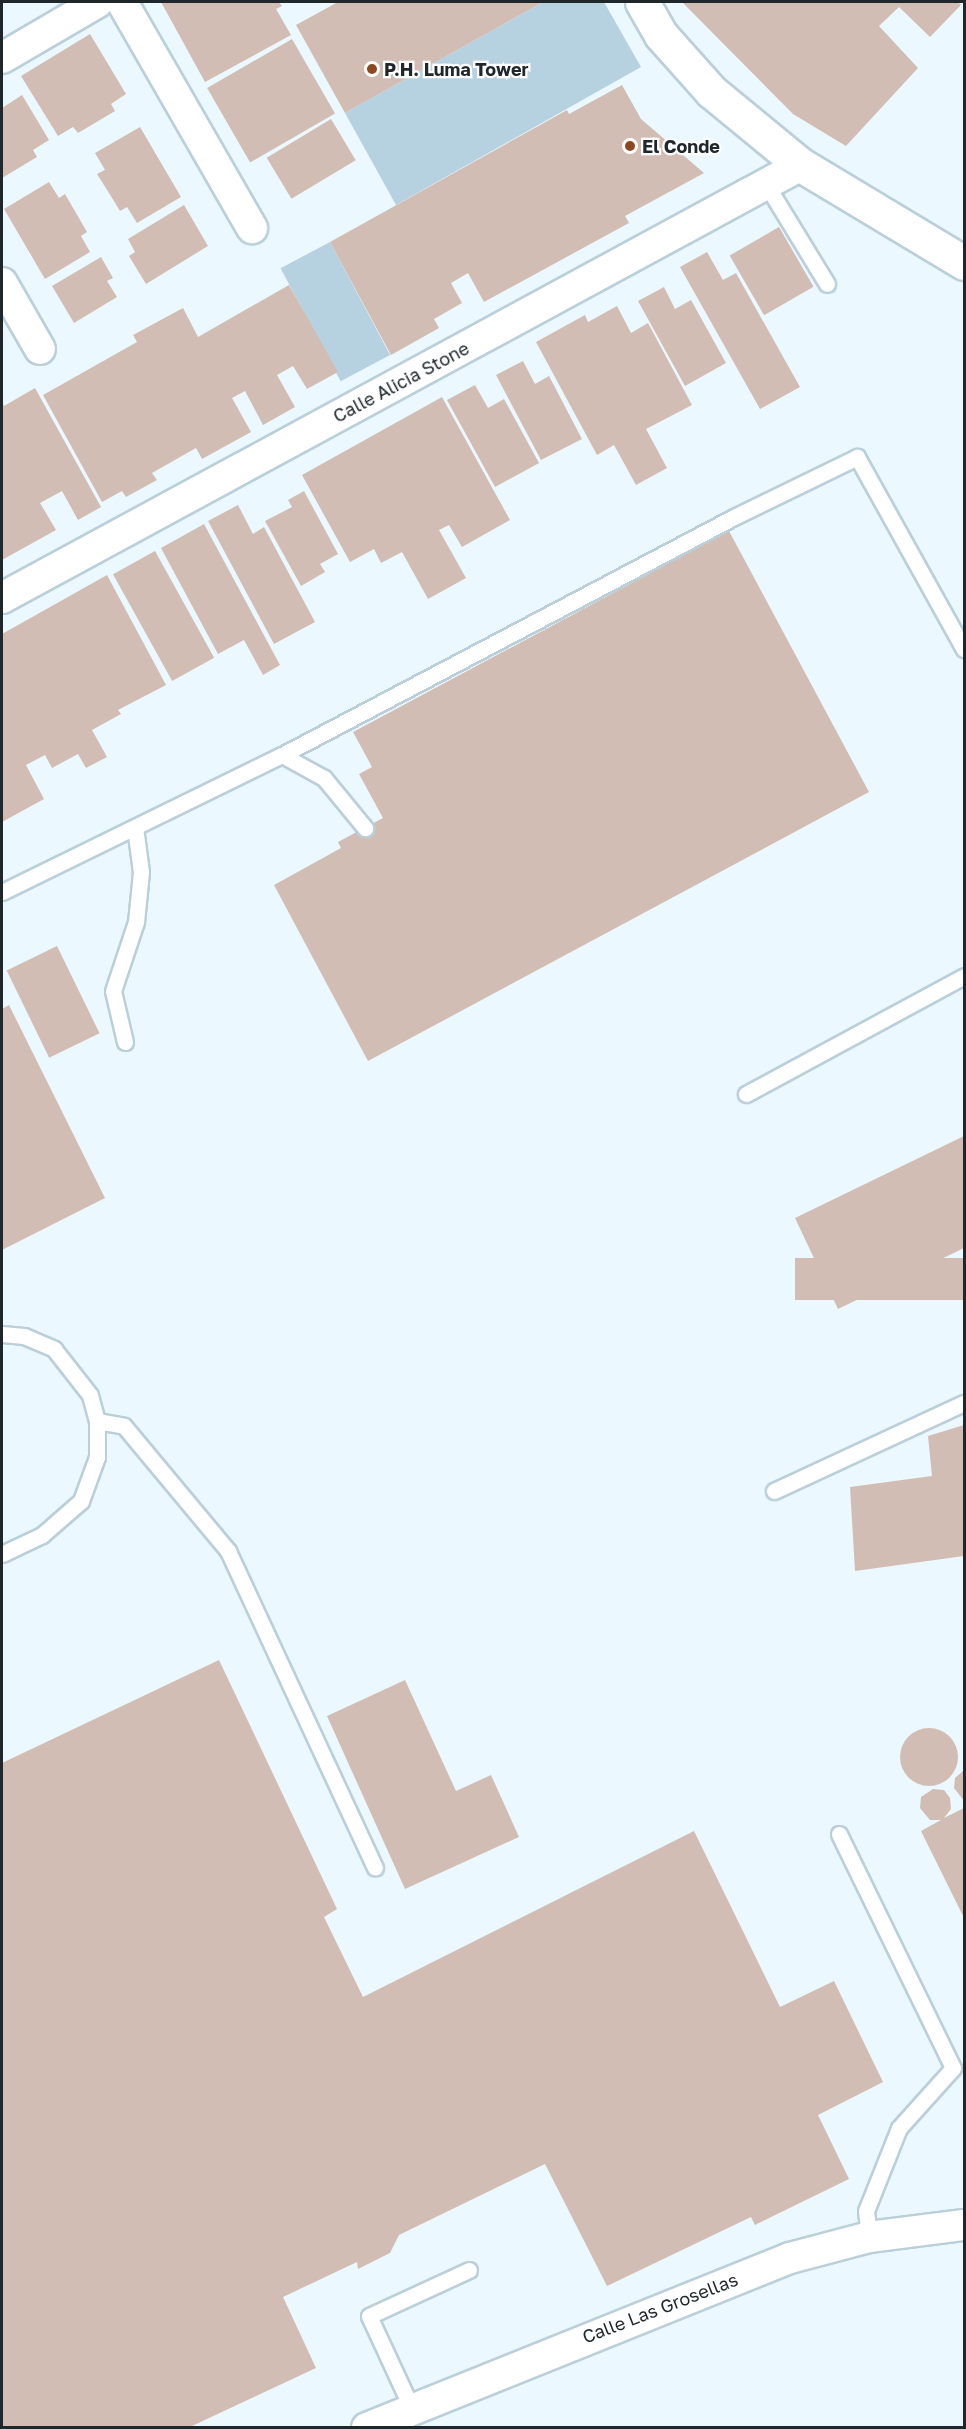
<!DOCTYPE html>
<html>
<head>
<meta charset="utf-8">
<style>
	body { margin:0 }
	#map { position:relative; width:966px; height:2429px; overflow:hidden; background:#ebf8ff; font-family:"Golos Text",sans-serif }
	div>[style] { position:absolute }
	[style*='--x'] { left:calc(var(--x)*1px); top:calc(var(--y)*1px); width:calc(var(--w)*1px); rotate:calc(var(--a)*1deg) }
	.green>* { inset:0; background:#b6d1e0; transform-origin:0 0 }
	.building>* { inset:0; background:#d2bdb4; transform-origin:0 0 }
	.round { border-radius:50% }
	.roads { filter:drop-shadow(2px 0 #bacfda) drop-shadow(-2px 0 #bacfda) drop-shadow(0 2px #bacfda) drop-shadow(0 -2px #bacfda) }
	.lane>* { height:15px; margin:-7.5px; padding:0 7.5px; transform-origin:7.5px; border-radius:7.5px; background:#fff }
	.street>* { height:30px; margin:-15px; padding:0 15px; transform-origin:15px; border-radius:15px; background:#fff }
	.secondary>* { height:33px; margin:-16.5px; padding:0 16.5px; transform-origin:16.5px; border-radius:16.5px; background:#fff }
	.dots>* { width:16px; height:16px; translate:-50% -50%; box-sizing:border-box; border:3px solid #fff; border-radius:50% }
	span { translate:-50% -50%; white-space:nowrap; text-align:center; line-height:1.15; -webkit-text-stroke:4.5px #fff; paint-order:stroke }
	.poi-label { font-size:18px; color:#1f272b; font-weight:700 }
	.left { translate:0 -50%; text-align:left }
	.street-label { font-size:18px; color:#1f272b }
	.frame { position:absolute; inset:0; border:3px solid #1f272b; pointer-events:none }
</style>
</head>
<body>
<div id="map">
	<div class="green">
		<i style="clip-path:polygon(543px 2px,604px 2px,641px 67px,396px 205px,345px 113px)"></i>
		<i style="left:330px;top:242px;width:128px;height:56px;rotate:62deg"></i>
	</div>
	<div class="building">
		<i style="clip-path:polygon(161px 2px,279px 2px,282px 6px,276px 9px,291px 35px,205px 82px)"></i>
		<i style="clip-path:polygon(338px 2px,543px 2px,345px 113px,296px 25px)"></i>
		<i style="clip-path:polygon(682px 2px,958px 2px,961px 5px,930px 37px,899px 7px,879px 26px,918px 68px,846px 146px,793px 114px)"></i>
		<i style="clip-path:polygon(90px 34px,126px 94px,111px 104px,115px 111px,78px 133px,73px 127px,58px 136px,21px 76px)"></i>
		<i style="left:292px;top:39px;width:86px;height:98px;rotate:60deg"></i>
		<i style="clip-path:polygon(622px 85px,641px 119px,704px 173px,625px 216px,629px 223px,484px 302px,468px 273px,451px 283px,462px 303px,434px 319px,439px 328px,391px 355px,330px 242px,567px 110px,569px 114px)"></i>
		<i style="clip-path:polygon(22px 95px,49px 140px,33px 150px,37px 157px,2px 178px,2px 108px)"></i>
		<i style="left:331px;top:119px;width:48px;height:75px;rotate:59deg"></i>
		<i style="clip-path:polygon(140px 127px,181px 197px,137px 223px,127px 207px,120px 211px,109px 193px,97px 174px,105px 170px,95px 153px)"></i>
		<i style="clip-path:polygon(49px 182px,59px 198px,65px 194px,87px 232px,81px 236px,90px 252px,45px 279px,4px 209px)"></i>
		<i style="clip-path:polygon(184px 205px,208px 246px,146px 284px,129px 256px,135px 252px,128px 239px)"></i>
		<i style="left:779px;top:227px;width:69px;height:57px;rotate:60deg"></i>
		<i style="clip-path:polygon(707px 252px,723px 280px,736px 273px,800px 387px,760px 409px,680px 267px)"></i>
		<i style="clip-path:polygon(101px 257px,113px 278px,107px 281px,117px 297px,74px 323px,52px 286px)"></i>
		<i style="clip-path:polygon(289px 285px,338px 372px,307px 389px,293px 366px,277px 375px,295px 407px,263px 425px,245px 391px,232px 398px,251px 432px,202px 459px,196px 448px,152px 473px,157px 480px,126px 497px,122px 491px,102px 502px,43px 395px,137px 342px,133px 335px,183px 308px,198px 337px)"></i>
		<i style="clip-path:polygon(664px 287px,675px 309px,691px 300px,726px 363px,685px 386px,638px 301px)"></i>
		<i style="clip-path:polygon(617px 306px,631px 333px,648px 323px,692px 405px,646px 429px,667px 468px,636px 485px,614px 445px,597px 455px,536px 342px,585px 315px,588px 322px)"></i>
		<i style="clip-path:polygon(523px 361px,535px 384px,549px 376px,582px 439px,541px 460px,496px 375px)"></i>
		<i style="clip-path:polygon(475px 385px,488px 408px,504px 399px,539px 463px,495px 487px,447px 400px)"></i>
		<i style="clip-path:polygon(35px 388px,101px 507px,78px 520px,62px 491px,40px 503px,56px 530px,2px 560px,2px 402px,4px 406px)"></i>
		<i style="clip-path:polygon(442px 397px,510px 520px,462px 547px,449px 525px,439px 530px,466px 578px,428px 599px,402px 552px,381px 563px,374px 549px,350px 562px,302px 475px)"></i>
		<i style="clip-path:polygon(304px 491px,338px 554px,320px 564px,325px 572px,301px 586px,265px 521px,292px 507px,288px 500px)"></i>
		<i style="clip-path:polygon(238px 505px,253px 534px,264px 527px,315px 622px,274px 644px,208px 521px)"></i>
		<i style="clip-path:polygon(204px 524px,280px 665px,263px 675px,244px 640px,218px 654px,161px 548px)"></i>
		<i style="clip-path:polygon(729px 531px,869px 792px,368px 1061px,274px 885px,341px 848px,338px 842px,383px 818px,359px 774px,372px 767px,353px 732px)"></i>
		<i style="left:155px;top:551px;width:122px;height:48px;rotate:61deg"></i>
		<i style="clip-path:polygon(107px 575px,166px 685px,118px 710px,121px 714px,92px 730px,107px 757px,86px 768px,78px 754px,52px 768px,45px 755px,26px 765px,44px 799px,2px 822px,2px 634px)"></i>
		<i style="left:57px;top:946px;width:97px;height:56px;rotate:64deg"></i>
		<i style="clip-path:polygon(9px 1005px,105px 1198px,2px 1250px,2px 1009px)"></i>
		<i style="clip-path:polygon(964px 1136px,964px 1248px,838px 1309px,795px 1218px)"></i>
		<i style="left:964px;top:1258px;width:42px;height:169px;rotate:90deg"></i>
		<i style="clip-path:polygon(964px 1425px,964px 1556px,855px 1571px,850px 1487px,932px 1476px,928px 1436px)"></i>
		<i style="clip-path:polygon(219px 1660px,337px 1909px,324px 1917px,363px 1997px,694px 1831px,780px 2007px,834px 1981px,883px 2082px,818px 2115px,849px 2179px,755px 2225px,751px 2217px,607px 2286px,545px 2164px,399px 2235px,390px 2253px,358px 2269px,357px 2262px,283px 2297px,316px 2368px,190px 2427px,2px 2427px,2px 1763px)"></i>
		<i style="clip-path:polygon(405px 1680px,456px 1791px,491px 1775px,519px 1837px,405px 1889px,327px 1716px)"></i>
		<i class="round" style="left:900px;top:1728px;width:58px;height:58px"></i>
		<i style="clip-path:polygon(964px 1770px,964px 1801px,954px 1788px,955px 1778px)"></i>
		<i style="clip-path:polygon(933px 1789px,944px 1790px,950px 1798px,951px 1809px,944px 1818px,964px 1808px,964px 1918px,921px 1831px,941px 1820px,930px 1820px,920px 1808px,921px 1797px)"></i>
	</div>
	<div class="roads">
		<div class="lane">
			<i style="--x:766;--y:184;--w:117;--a:58.6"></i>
			<i style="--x:282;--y:755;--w:48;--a:28.7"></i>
			<i style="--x:324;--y:778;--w:65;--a:50.6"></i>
			<i style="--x:2;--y:892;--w:312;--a:-26.1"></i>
			<i style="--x:282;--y:755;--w:511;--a:-27.77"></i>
			<i style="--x:734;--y:517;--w:137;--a:-26"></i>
			<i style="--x:857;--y:457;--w:220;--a:60.9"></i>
			<i style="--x:125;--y:1042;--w:52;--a:-103.2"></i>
			<i style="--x:113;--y:991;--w:73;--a:-71.6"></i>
			<i style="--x:136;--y:922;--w:50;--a:-84.3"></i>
			<i style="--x:141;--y:872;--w:45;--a:-97.6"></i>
			<i style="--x:746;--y:1094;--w:248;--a:-28.4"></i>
			<i style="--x:2;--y:1334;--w:22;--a:5"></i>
			<i style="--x:24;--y:1336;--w:33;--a:23"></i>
			<i style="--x:54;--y:1349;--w:58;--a:52"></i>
			<i style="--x:90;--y:1395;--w:27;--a:75"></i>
			<i style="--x:97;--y:1421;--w:36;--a:90"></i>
			<i style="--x:97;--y:1457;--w:47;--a:110"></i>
			<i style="--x:81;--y:1501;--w:52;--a:138.9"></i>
			<i style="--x:42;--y:1535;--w:44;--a:154.6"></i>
			<i style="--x:97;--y:1421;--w:27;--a:10"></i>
			<i style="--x:124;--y:1426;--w:163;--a:50.2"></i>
			<i style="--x:228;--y:1551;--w:349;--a:65.1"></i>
			<i style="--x:774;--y:1491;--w:209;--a:-24.9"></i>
			<i style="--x:839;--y:1834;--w:260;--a:64"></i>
			<i style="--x:953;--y:2068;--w:81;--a:132"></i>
			<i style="--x:899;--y:2128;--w:89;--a:111.7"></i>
			<i style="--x:866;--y:2211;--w:26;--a:83"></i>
			<i style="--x:412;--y:2409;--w:102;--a:-114.8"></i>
			<i style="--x:369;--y:2316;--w:110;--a:-24.7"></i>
		</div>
		<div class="street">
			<i style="--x:122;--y:2;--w:261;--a:60.1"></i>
			<i style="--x:2;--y:58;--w:111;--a:-30.3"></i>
			<i style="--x:2;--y:283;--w:76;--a:60.1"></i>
			<i style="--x:2;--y:598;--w:909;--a:-28.45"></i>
			<i style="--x:367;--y:2428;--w:456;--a:-21.9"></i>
			<i style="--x:790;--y:2258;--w:82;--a:-14.9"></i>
			<i style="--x:869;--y:2237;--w:96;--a:-7.2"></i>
		</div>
		<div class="secondary">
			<i style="--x:642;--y:2;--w:38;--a:60"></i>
			<i style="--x:661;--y:35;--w:76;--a:48.2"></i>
			<i style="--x:712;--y:92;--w:115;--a:39.4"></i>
			<i style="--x:801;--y:165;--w:190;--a:31"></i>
		</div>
	</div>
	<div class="dots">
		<i style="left:372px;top:69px;background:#8e4821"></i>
		<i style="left:630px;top:146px;background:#8e4821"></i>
	</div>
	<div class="poi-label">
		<span class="left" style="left:384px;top:69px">P.H. Luma Tower</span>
		<span class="left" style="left:642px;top:146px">El Conde</span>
	</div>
	<div class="street-label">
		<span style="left:401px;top:382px;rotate:-28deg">Calle Alicia Stone</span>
		<span style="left:660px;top:2308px;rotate:-21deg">Calle Las Grosellas</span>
	</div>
	<div class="frame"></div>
</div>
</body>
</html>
